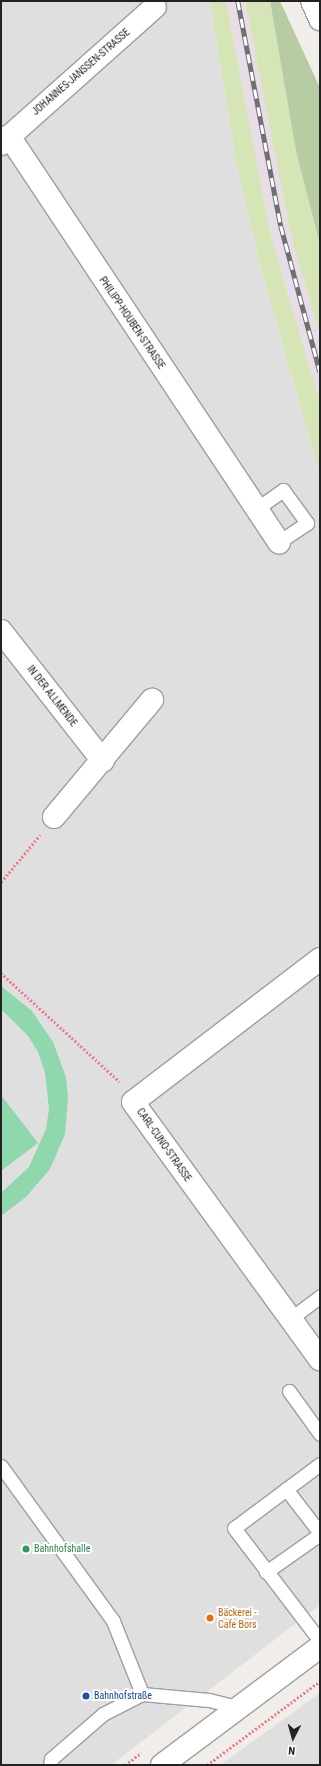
<!DOCTYPE html>
<html>
<head>
<meta charset="utf-8">
<style>
	body { margin:0 }
	#map { position:relative; width:321px; height:1766px; overflow:hidden; background:#f1ede9; font-family:"Roboto Condensed",sans-serif }
	div>[style] { position:absolute }
	[style*='--x'] { left:calc(var(--x)*1px); top:calc(var(--y)*1px); width:calc(var(--w)*1px); rotate:calc(var(--a)*1deg) }
	.residential>* { inset:0; background:#dfdfdf }
	.industrial>* { inset:0; background:#e9dce9 }
	.grass>* { inset:0; background:#d6e5b5 }
	.forest>* { inset:0; background:#b7cca2 }
	.pitch>* { inset:0; background:#8fd8ad }
	.parking>* { inset:0; background:#dedede }
	.path>* { height:2.5px; margin-top:-1.25px; transform-origin:0; background:repeating-linear-gradient(90deg,#ed7e89 0 2px,transparent 0 4px) }
	.roads { filter:drop-shadow(1px 0 #9f9f9f) drop-shadow(-1px 0 #9f9f9f) drop-shadow(0 1px #9f9f9f) drop-shadow(0 -1px #9f9f9f) }
	.service>* { height:13px; margin:-6.5px; padding:0 6.5px; transform-origin:6.5px; border-radius:6.5px; background:#fff }
	.minor>* { height:22px; margin:-11px; padding:0 11px; transform-origin:11px; border-radius:11px; background:#fff }
	.tertiary>* { height:22px; margin:-11px; padding:0 11px; transform-origin:11px; border-radius:11px; background:#fff }
	.rail>* { height:4.5px; margin-top:-2.25px; transform-origin:0; background:repeating-linear-gradient(90deg,#fff 0 9px,#707070 0 18px); box-sizing:border-box; border-block:1px solid #707070 }
	.dots>* { width:11px; height:11px; translate:-50% -50%; box-sizing:border-box; border:2px solid #fff; border-radius:50% }
	span { translate:-50% -50%; white-space:nowrap; text-align:center; line-height:1.15; -webkit-text-stroke:4px #fff; paint-order:stroke }
	.street-label { font-size:10px; color:#222 }
	.leisure-label { font-size:10px; color:#27864d }
	.left { translate:0 -50%; text-align:left }
	.food-label { font-size:10px; color:#c56008 }
	.transit-label { font-size:10px; color:#164399 }
	.frame { position:absolute; inset:0; border:2px solid #222; pointer-events:none }
	.north { position:absolute; left:273px; top:1718px; width:40px; height:40px; -webkit-text-stroke:3px #fff; paint-order:stroke; rotate:186deg; font-size:11px; font-weight:700; line-height:16px; text-align:center; color:#222 }
	.north::after { content:''; display:block; margin:auto; width:14px; height:18px; background:#222; clip-path:polygon(50% 0,100% 100%,50% 72%,0 100%) }
</style>
</head>
<body>
<div id="map">
	<div class="residential">
		<i style="clip-path:polygon(1px 1px,210px 1px,236px 162px,261px 268px,320px 475px,320px 1605px,111px 1765px,1px 1765px)"></i>
		<i style="clip-path:polygon(320px 1693px,320px 1765px,220px 1765px)"></i>
	</div>
	<div class="industrial">
		<i style="clip-path:polygon(226px 1px,245px 1px,291px 237px,320px 334px,320px 403px,271px 236px)"></i>
	</div>
	<div class="grass">
		<i style="clip-path:polygon(210px 1px,226px 1px,271px 236px,320px 403px,320px 475px,261px 268px,236px 162px)"></i>
		<i style="clip-path:polygon(245px 1px,270px 1px,296px 151px,320px 245px,320px 334px,291px 237px)"></i>
	</div>
	<div class="forest">
		<i style="clip-path:polygon(270px 1px,280px 1px,320px 88px,320px 245px,296px 151px)"></i>
	</div>
	<div class="pitch">
		<i style="clip-path:polygon(1px 986px,32px 1011px,53px 1042px,66px 1077px,68px 1098px,65px 1134px,50px 1169px,26px 1197px,1px 1216px,1px 1193px,29px 1167px,46px 1129px,49px 1109px,45px 1073px,38px 1052px,28px 1036px,1px 1009px)"></i>
		<i style="clip-path:polygon(1px 1095px,38px 1143px,1px 1171px)"></i>
	</div>
	<div class="parking">
		<i style="clip-path:polygon(1px 1247px,57px 1325px,1px 1365px)"></i>
	</div>
	<div class="path">
		<i style="--x:1;--y:882;--w:61;--a:-50.3"></i>
		<i style="--x:1;--y:973;--w:161;--a:42.5"></i>
		<i style="--x:125;--y:1765;--w:20;--a:-37"></i>
		<i style="--x:207;--y:1765;--w:141;--a:-36.6"></i>
	</div>
	<div class="roads">
		<div class="service">
			<i style="--x:256;--y:509;--w:33;--a:-35"></i>
			<i style="--x:283;--y:490;--w:41;--a:54"></i>
			<i style="--x:307;--y:523;--w:34;--a:146"></i>
			<i style="--x:290;--y:1319;--w:38;--a:-37"></i>
			<i style="--x:289;--y:1391;--w:53;--a:54.2"></i>
			<i style="--x:320;--y:1464;--w:107;--a:143.3"></i>
			<i style="--x:234;--y:1528;--w:142;--a:52.7"></i>
			<i style="--x:1;--y:1466;--w:191;--a:54.1"></i>
			<i style="--x:113;--y:1621;--w:79;--a:68.3"></i>
			<i style="--x:286;--y:1489;--w:56;--a:52.3"></i>
			<i style="--x:266;--y:1572;--w:66;--a:-35.1"></i>
			<i style="--x:50;--y:1765;--w:6;--a:-81"></i>
			<i style="--x:51;--y:1759;--w:69;--a:-40.9"></i>
			<i style="--x:103;--y:1714;--w:44;--a:-27.1"></i>
			<i style="--x:142;--y:1694;--w:67;--a:5.1"></i>
			<i style="--x:209;--y:1700;--w:30;--a:14"></i>
		</div>
		<div class="minor">
			<i style="--x:312;--y:1;--w:20;--a:66"></i>
			<i style="--x:9;--y:136;--w:488;--a:56.4"></i>
			<i style="--x:1;--y:144;--w:206;--a:-41.7"></i>
			<i style="--x:1;--y:631;--w:165;--a:51.9"></i>
			<i style="--x:54;--y:817;--w:153;--a:-50.1"></i>
			<i style="--x:320;--y:959;--w:235;--a:142.6"></i>
			<i style="--x:133;--y:1102;--w:318;--a:54"></i>
		</div>
		<div class="tertiary">
			<i style="--x:162;--y:1765;--w:197;--a:-36.8"></i>
		</div>
	</div>
	<div class="rail">
		<i style="--x:238;--y:1;--w:229;--a:79.2"></i>
		<i style="--x:281;--y:226;--w:151;--a:75"></i>
	</div>
	<div class="dots">
		<i style="left:26px;top:1549px;background:#2e9e5b"></i>
		<i style="left:210px;top:1618px;background:#e8710a"></i>
		<i style="left:86px;top:1696px;background:#1a4fb4"></i>
	</div>
	<div class="street-label">
		<span style="left:81px;top:72px;rotate:-41deg">JOHANNES-JANSSEN-STRASSE</span>
		<span style="left:132px;top:323px;rotate:56deg">PHILIPP-HOUBEN-STRASSE</span>
		<span style="left:52px;top:696px;rotate:52deg">IN DER ALLMENDE</span>
		<span style="left:164px;top:1145px;rotate:55deg">CARL-CUNO-STRASSE</span>
	</div>
	<div class="leisure-label">
		<span class="left" style="left:34px;top:1549px">Bahnhofshalle</span>
	</div>
	<div class="food-label">
		<span class="left" style="left:218px;top:1618px">Bäckerei -<br>Cafe Bors</span>
	</div>
	<div class="transit-label">
		<span class="left" style="left:94px;top:1696px">Bahnhofstraße</span>
	</div>
	<div class="frame"></div>
	<div class="north">N</div>
</div>
</body>
</html>
